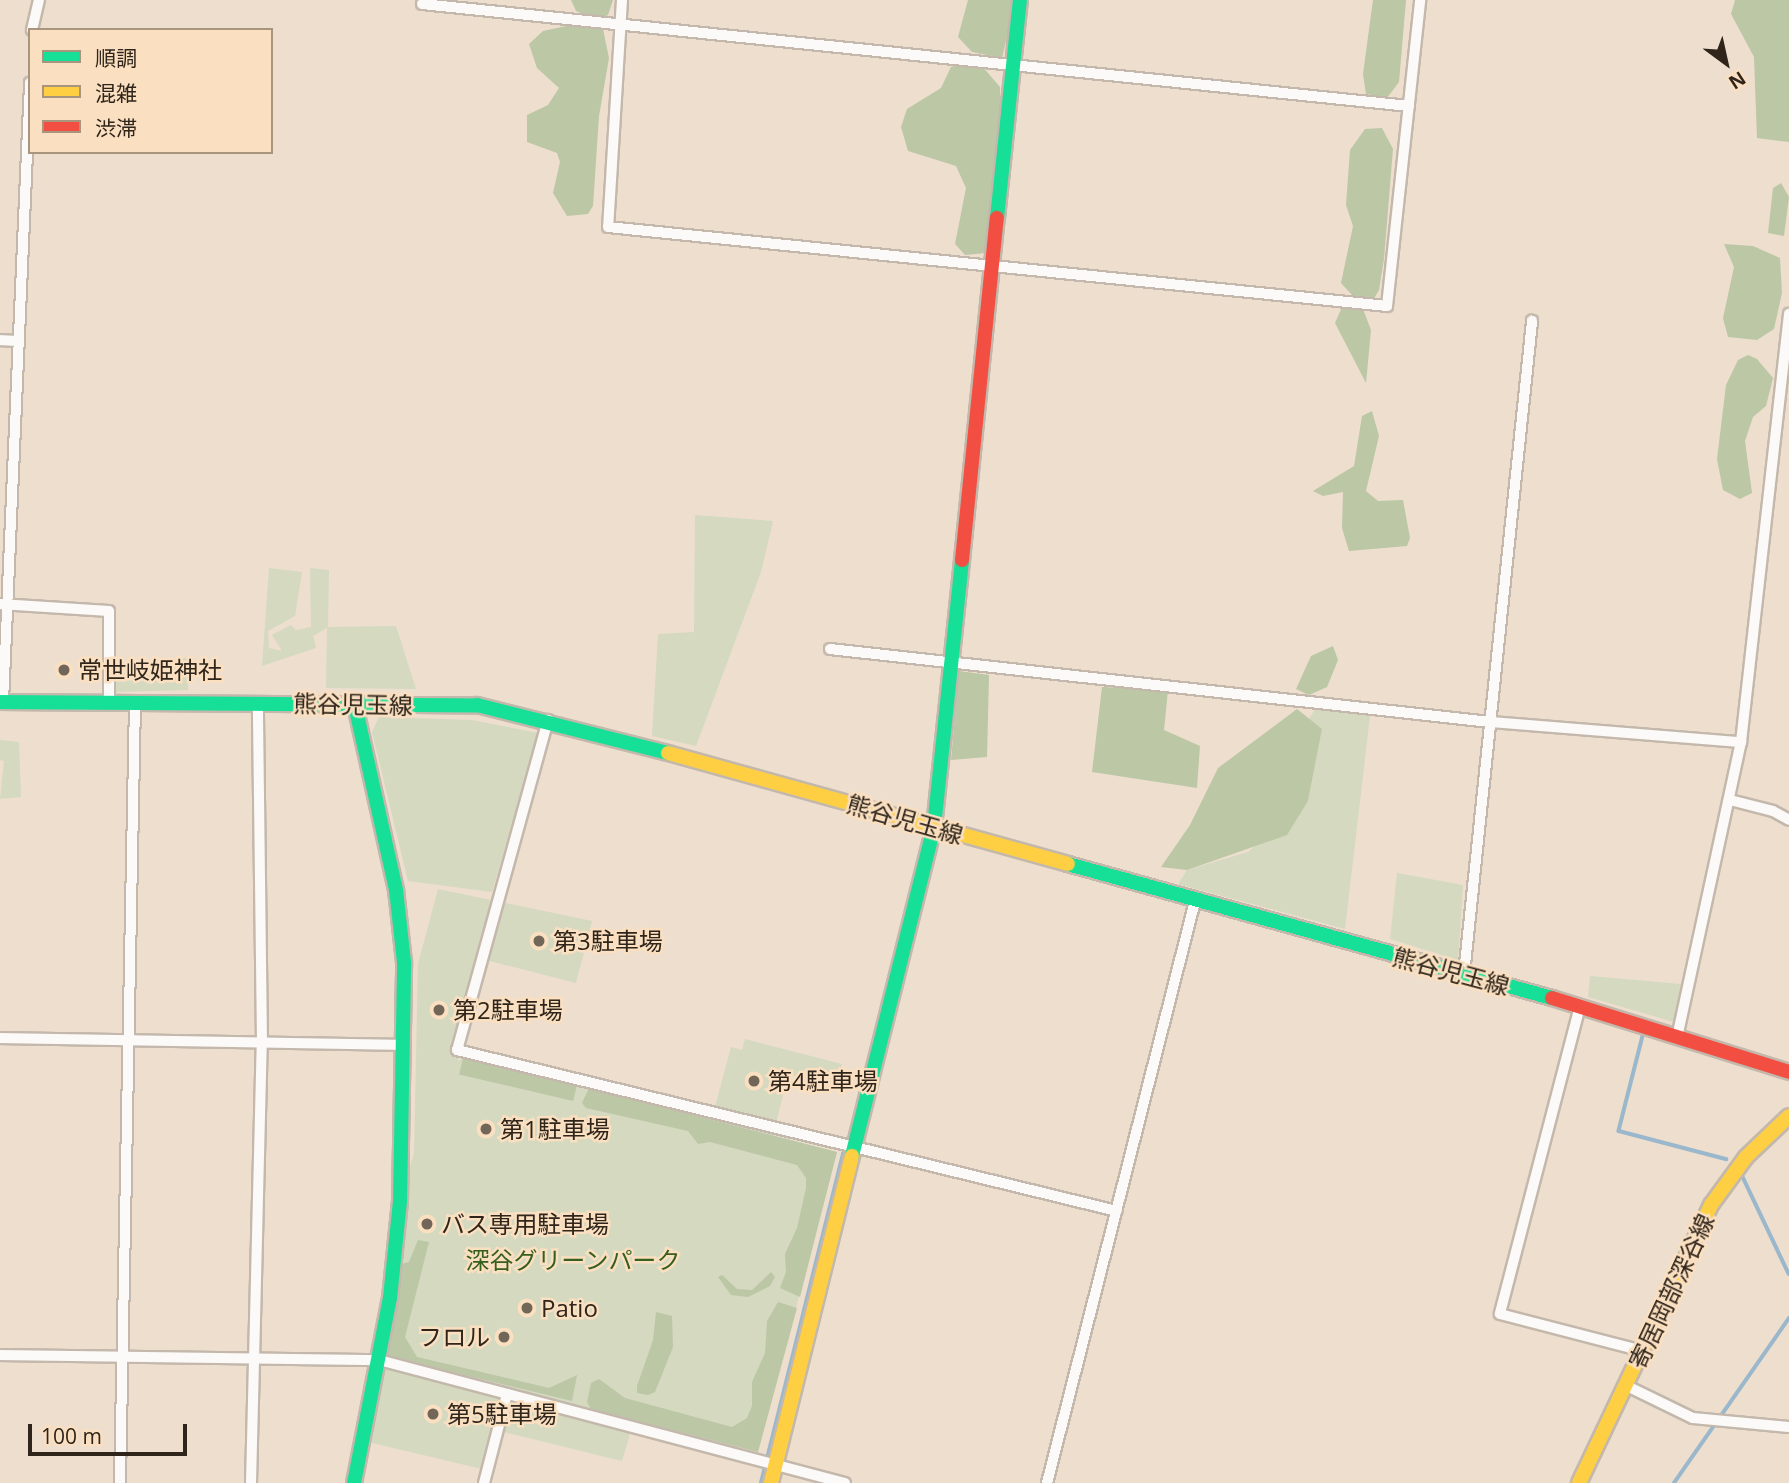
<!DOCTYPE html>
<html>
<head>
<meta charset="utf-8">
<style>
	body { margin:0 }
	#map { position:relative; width:1789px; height:1483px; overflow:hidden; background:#eddece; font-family:"Open Sans","Noto Sans JP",sans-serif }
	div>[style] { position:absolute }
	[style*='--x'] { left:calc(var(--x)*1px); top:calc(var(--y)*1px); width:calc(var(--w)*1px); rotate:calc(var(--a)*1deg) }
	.green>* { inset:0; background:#d4d9c0 }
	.forest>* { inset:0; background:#bcc7a6; transform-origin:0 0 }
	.stream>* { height:3.5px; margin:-1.75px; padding:0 1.75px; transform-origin:1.75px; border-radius:1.75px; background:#9ab7cc }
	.roads { filter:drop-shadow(2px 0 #c3b8ab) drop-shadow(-2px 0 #c3b8ab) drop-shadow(0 2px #c3b8ab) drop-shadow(0 -2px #c3b8ab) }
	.street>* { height:10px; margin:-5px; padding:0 5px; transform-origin:5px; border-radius:5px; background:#fcfaf8 }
	.fast>* { height:14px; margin:-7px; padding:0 7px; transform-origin:7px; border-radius:7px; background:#16e098 }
	.slow>* { height:14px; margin:-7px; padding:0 7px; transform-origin:7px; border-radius:7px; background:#ffcf43 }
	.jam>* { height:14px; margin:-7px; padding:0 7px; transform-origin:7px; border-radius:7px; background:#f24e42 }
	.dots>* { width:19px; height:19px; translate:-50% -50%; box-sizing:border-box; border:4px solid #fadfc1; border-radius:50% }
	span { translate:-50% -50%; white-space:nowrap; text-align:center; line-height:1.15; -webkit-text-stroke:5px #fadfc1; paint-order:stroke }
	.poi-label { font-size:24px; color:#2f251a }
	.left { translate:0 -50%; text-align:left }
	.right { translate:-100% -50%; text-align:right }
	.street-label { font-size:24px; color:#2f251a }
	.park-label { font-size:24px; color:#365f1e }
	.legend { position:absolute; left:28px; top:28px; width:245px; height:126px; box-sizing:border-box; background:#fadfc1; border:2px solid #a9957e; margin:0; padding:9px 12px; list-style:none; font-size:21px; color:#2f251a }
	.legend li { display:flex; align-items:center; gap:14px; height:35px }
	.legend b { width:35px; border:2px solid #a9957e }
	.north { position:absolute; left:1691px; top:28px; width:70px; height:70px; -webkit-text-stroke:5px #fadfc1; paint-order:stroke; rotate:147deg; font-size:19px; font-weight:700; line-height:28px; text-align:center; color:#2f251a }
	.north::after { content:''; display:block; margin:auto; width:24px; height:32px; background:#2f251a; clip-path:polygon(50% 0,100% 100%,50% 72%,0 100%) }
	.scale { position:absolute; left:28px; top:1424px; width:159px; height:32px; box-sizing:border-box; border:4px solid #2f251a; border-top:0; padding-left:9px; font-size:21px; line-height:24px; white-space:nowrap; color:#2f251a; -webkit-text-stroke:5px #fadfc1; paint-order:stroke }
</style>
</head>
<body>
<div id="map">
	<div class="green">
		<i style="clip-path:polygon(695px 515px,773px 521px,761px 572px,696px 746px,652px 736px,658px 634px,694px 632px)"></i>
		<i style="clip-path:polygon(269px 568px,302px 572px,295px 616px,268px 631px,269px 648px,282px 651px,272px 635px,291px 625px,296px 630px,311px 627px,310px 568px,329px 570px,328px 627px,396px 626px,416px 689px,326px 688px,327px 628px,313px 636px,316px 648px,262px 666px)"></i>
		<i style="clip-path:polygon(189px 657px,188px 690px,113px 692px,113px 676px)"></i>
		<i style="clip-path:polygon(1317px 706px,1370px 716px,1345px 929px,1178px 884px,1187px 870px,1248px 852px,1308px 801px,1322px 729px,1309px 719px)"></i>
		<i style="clip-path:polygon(379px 717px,472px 720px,538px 733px,492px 892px,408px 881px,372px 732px)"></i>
		<i style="clip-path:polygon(0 740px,19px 742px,21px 797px,0 799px,4px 761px,0 760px)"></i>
		<i style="clip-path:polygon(1397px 873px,1463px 885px,1458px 960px,1390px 939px)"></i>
		<i style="clip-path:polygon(438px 889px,592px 921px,576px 983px,486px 960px,458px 1061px,463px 1058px,712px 1118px,731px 1047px,742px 1050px,745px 1039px,842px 1064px,836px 1087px,788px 1075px,773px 1135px,837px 1152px,758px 1452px,634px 1421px,622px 1461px,492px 1429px,482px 1469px,364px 1441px,399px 1289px,408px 1173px,414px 1153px,418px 964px)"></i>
		<i style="clip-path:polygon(1590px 976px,1681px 984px,1674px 1022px,1588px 997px)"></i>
	</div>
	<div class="forest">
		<i style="clip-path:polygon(571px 0,613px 0,608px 15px,598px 20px,576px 11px)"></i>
		<i style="clip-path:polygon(968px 0,1016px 0,1002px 58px,972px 52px,958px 37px)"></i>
		<i style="clip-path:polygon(1373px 0,1406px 0,1399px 82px,1387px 98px,1366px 94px,1363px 74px)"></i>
		<i style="clip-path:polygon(1735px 0,1789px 0,1789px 142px,1757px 138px,1754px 57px,1731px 14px)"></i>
		<i style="clip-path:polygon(571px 25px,603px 29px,609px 58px,599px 116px,593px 206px,588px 214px,567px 216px,553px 193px,560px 162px,557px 153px,527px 142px,527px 115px,548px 105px,559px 88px,537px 68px,529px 44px,543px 31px)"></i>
		<i style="clip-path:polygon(967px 62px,981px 65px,1000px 87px,1001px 121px,986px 253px,965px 255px,955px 244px,966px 188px,956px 166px,908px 151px,901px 127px,907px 109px,941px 88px,951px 67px)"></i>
		<i style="clip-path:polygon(1382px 128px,1393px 149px,1384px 259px,1379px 290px,1373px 300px,1352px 295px,1341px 283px,1353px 226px,1346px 205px,1350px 150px,1365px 129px)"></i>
		<i style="clip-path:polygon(1781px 183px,1789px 197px,1784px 236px,1768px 233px,1773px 188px)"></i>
		<i style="clip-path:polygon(1724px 244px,1753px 246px,1780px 258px,1782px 293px,1774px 329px,1757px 340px,1728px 337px,1723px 318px,1734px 267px)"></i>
		<i style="clip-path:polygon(1342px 307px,1363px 309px,1371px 330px,1366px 383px,1335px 323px)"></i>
		<i style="clip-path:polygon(1748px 355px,1757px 359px,1773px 378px,1766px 406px,1753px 417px,1745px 441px,1752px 493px,1740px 499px,1723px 490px,1717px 459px,1726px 385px,1738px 360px)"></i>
		<i style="clip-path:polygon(1372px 411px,1379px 436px,1366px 491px,1378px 501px,1403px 500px,1410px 538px,1407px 546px,1349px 551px,1342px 528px,1343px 492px,1323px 496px,1313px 491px,1354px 466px,1362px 416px)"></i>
		<i style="clip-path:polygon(1333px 646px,1338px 660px,1327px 687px,1309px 695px,1296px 689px,1311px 656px)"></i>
		<i style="clip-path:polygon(959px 671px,989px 675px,987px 757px,951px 760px)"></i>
		<i style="clip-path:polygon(1102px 687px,1168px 690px,1164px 730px,1200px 746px,1197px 788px,1092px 772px)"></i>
		<i style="clip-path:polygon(1297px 709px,1322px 729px,1308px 801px,1287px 835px,1187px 870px,1161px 867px,1190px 825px,1218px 768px)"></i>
		<i style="left:463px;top:1058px;width:117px;height:17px;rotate:13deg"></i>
		<i style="clip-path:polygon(589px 1088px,837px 1152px,800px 1297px,780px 1288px,786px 1272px,785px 1254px,797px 1228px,806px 1188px,806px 1178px,797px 1165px,710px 1142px,698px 1144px,688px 1131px,586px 1108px,582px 1103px)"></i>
		<i style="clip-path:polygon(418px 1240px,429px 1242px,405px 1337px,417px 1357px,549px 1388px,577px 1375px,572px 1401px,389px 1357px,386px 1351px,401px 1264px,409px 1262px)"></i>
		<i style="clip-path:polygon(771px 1272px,775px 1277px,770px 1286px,748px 1297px,731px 1295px,718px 1277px,722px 1275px,737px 1289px,752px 1290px)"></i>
		<i style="clip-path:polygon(778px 1302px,797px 1308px,758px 1452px,591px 1409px,587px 1402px,591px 1383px,599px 1379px,625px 1398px,732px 1427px,747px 1418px,752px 1406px,752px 1382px,765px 1353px,767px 1321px)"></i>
		<i style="clip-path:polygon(656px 1312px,672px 1316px,673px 1347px,655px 1392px,648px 1395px,637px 1393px,637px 1386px,653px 1340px)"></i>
	</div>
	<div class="stream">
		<i style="--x:1643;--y:1036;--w:98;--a:104.2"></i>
		<i style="--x:1619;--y:1131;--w:111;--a:14.7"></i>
		<i style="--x:1743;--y:1177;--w:107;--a:64.6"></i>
		<i style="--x:761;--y:1483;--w:339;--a:-76"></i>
		<i style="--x:1674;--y:1483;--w:201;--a:-55.1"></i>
	</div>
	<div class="roads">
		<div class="street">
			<i style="--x:622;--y:0;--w:227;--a:93.5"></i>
			<i style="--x:608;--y:227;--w:783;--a:5.79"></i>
			<i style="--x:1387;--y:306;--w:308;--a:-83.8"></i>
			<i style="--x:422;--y:4;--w:992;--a:5.9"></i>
			<i style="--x:32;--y:30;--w:31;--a:-77"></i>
			<i style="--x:0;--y:340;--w:18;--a:3"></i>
			<i style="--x:0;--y:604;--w:109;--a:3.7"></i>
			<i style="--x:109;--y:611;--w:90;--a:90"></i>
			<i style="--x:830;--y:649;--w:664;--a:6.31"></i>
			<i style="--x:1490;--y:722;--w:252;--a:4.6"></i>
			<i style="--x:3;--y:702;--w:620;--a:-87.5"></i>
			<i style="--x:548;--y:720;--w:342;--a:105.4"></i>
			<i style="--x:457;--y:1050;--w:679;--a:13.71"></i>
			<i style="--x:1730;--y:800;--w:44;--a:14.3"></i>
			<i style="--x:1773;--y:811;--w:18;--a:29"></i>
			<i style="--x:1464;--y:974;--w:657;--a:-84.05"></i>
			<i style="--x:1580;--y:1006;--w:318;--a:104.6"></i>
			<i style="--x:1500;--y:1314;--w:148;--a:14.5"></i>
			<i style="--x:1678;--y:1033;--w:298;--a:-77.8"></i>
			<i style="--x:1741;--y:742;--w:431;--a:-83.6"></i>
			<i style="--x:0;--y:1038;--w:403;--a:1"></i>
			<i style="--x:0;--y:1355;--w:379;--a:0.8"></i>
			<i style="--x:379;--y:1360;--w:482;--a:14.8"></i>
			<i style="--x:1627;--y:1386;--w:73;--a:25.9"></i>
			<i style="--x:1693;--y:1418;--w:96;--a:5.4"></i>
			<i style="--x:120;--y:1483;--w:782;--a:-88.9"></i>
			<i style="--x:251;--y:1483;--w:440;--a:-88.6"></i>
			<i style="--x:262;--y:1043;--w:340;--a:-90.7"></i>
			<i style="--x:484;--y:1483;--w:92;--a:-75.5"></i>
			<i style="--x:1047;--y:1483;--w:601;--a:-75.73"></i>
		</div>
		<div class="fast">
			<i style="--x:997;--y:218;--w:219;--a:-84"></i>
			<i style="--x:0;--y:702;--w:477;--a:0.4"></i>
			<i style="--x:477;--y:705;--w:197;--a:14.1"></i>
			<i style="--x:1068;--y:864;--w:502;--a:15.48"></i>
			<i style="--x:852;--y:1156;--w:339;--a:-76"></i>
			<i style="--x:934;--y:827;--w:268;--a:-84"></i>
			<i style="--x:354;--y:1483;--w:188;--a:-79"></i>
			<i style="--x:390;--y:1298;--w:98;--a:-84.1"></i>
			<i style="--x:400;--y:1201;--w:239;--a:-89"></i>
			<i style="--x:404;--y:962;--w:72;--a:-96.3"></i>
			<i style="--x:396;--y:890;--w:189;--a:-102.5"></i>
		</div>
		<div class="slow">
			<i style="--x:668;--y:753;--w:415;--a:15.5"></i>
			<i style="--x:771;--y:1483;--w:337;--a:-76.1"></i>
			<i style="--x:1579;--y:1483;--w:308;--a:-64.6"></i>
			<i style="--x:1711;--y:1205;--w:59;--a:-53.9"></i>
			<i style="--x:1746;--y:1157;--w:59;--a:-43.6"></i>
		</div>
		<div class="jam">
			<i style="--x:962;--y:560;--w:344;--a:-84.2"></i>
			<i style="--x:1552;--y:998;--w:248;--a:17.3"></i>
		</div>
	</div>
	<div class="dots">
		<i style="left:64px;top:670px;background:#726659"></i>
		<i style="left:539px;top:941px;background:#726659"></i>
		<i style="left:439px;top:1010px;background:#726659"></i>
		<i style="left:754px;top:1081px;background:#726659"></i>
		<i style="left:486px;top:1129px;background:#726659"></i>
		<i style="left:427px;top:1224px;background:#726659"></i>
		<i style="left:527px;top:1308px;background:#726659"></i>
		<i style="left:504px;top:1337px;background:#726659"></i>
		<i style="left:433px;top:1414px;background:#726659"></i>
	</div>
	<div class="poi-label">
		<span class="left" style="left:78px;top:670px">常世岐姫神社</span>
		<span class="left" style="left:553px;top:941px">第3駐車場</span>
		<span class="left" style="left:453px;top:1010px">第2駐車場</span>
		<span class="left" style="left:768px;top:1081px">第4駐車場</span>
		<span class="left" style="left:500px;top:1129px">第1駐車場</span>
		<span class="left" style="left:441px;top:1224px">バス専用駐車場</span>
		<span class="left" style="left:541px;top:1308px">Patio</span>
		<span class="right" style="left:490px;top:1337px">フロル</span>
		<span class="left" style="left:447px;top:1414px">第5駐車場</span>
	</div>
	<div class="street-label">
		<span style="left:353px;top:704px;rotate:1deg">熊谷児玉線</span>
		<span style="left:905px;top:819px;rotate:16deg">熊谷児玉線</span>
		<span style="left:1451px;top:971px;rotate:15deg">熊谷児玉線</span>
		<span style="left:1671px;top:1291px;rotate:-65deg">寄居岡部深谷線</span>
	</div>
	<div class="park-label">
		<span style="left:573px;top:1260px">深谷グリーンパーク</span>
	</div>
	<ul class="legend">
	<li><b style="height:9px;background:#16e098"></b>順調</li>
	<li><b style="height:9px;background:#ffcf43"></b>混雑</li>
	<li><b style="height:9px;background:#f24e42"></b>渋滞</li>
	</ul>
	<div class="north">N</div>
	<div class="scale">100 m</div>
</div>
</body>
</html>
